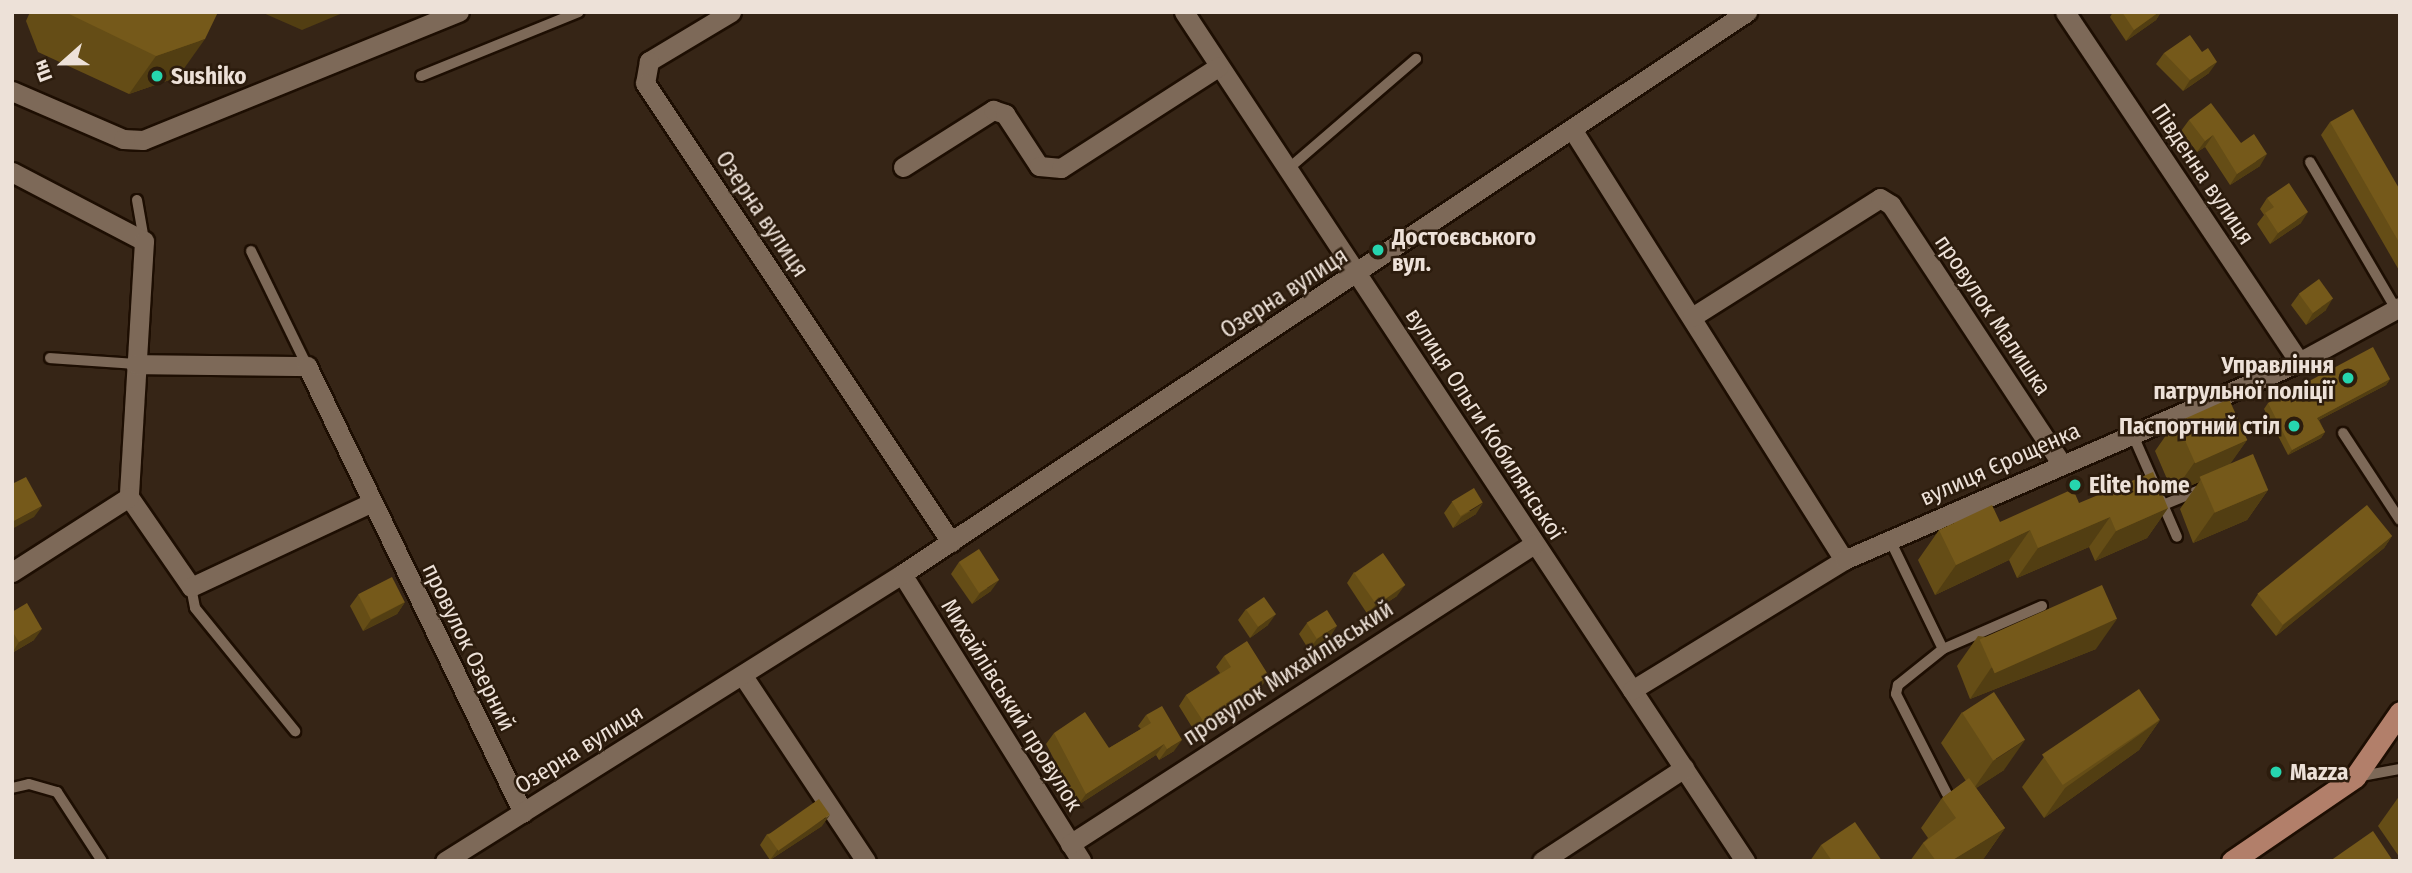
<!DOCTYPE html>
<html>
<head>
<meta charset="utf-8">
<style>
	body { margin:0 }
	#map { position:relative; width:2412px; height:873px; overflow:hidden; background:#362516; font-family:"Fira Sans Condensed",sans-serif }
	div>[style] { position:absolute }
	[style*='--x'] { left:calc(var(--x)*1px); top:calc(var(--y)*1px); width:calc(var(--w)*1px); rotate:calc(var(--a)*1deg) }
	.roads { filter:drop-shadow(2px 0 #1d0e02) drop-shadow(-2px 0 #1d0e02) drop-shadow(0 2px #1d0e02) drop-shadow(0 -2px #1d0e02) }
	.lane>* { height:10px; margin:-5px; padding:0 5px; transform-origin:5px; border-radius:5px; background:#7d6958 }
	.street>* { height:19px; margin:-9.5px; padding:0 9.5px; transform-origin:9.5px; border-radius:9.5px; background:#7d6958 }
	.primary>* { height:21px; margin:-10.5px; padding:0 10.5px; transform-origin:10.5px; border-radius:10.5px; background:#b27f6a }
	.wall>* { inset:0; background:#654d16 }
	.shaded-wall>* { inset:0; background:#523e12 }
	.building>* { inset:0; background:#75591a; transform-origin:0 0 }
	.dots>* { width:19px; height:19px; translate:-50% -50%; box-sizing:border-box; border:4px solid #2c1c0d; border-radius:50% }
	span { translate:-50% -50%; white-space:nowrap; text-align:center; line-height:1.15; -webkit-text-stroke:5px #2c1c0d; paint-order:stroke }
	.poi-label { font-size:23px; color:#ede1d8; font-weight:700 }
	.left { translate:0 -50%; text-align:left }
	.right { translate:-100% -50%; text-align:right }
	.street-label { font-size:23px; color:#ede1d8 }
	.frame { position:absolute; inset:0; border:14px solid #ede1d8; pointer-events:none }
	.north { position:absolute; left:28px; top:28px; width:70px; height:70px; -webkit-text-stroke:5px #2c1c0d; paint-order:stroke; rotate:249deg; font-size:19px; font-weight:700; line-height:28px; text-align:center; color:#ede1d8 }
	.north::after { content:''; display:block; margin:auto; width:24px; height:32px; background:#ede1d8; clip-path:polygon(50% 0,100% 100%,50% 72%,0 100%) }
</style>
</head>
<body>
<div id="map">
	<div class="roads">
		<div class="lane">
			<i style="--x:421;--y:76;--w:170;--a:-22.1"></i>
			<i style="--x:2310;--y:162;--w:170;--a:59.7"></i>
			<i style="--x:1288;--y:169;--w:169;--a:-40.7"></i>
			<i style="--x:137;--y:200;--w:41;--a:80.1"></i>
			<i style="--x:251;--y:251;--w:128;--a:64"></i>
			<i style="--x:50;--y:358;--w:85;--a:4"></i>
			<i style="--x:2132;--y:433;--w:55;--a:66.3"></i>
			<i style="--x:2343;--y:433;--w:104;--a:56.8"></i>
			<i style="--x:2161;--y:500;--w:40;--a:66.6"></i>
			<i style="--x:2163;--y:505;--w:42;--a:-22.3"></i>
			<i style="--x:1890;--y:540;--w:121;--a:64.1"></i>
			<i style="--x:1943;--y:649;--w:108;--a:-23.5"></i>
			<i style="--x:191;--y:587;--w:21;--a:79"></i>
			<i style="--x:195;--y:608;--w:159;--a:50.9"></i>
			<i style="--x:1943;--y:649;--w:58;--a:141.3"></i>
			<i style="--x:1898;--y:685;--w:9;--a:103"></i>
			<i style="--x:1896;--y:694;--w:112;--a:63"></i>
			<i style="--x:2356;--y:777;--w:45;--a:-10.3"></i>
			<i style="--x:12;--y:788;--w:17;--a:-13"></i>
			<i style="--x:29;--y:784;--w:29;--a:16"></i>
			<i style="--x:57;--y:792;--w:82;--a:56.9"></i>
		</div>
		<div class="street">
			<i style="--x:731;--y:12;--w:96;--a:149.1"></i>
			<i style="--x:649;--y:61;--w:22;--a:100"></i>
			<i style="--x:645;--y:83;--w:552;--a:56.31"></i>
			<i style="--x:1184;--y:12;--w:1018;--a:56.54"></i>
			<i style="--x:2065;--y:12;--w:421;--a:56.2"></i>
			<i style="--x:12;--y:91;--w:121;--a:23.4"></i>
			<i style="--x:123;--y:139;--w:20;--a:3"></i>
			<i style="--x:143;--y:140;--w:341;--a:-22.1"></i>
			<i style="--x:1572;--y:129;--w:510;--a:57.74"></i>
			<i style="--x:903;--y:167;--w:107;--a:-32.3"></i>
			<i style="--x:993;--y:110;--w:13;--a:18"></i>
			<i style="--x:1005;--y:114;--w:62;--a:56.8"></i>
			<i style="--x:1039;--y:166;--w:22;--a:5"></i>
			<i style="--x:1061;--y:168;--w:188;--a:-32.8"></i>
			<i style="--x:12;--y:172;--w:149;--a:27.6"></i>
			<i style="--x:144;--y:241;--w:256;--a:93.4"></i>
			<i style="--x:129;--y:497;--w:109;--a:55.4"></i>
			<i style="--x:191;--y:587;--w:198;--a:-25.1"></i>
			<i style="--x:1692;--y:317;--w:222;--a:-32.3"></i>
			<i style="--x:1880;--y:198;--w:13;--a:32"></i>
			<i style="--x:1891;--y:205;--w:309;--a:56.6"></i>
			<i style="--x:135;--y:364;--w:172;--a:0.7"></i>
			<i style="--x:307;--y:366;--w:496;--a:64.2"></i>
			<i style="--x:12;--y:572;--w:139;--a:-32.7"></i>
			<i style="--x:902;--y:574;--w:338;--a:58"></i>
			<i style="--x:743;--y:676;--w:222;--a:56.4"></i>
			<i style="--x:1632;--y:690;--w:249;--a:-31.5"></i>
			<i style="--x:1844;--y:560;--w:496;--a:-23.5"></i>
			<i style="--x:2299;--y:362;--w:115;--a:-28.6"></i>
			<i style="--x:1070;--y:844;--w:553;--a:-32.88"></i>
			<i style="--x:445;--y:861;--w:540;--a:-32.13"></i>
			<i style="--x:902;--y:574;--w:1015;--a:-33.63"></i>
			<i style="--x:1542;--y:861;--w:170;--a:-33.2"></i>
		</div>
		<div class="primary">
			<i style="--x:2232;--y:861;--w:149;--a:-34.3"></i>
			<i style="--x:2355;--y:777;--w:79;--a:-55.3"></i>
		</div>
	</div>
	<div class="wall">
		<i style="clip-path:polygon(30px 12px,218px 12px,178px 77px,129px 94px,38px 52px,26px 21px)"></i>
		<i style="clip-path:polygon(2113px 12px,2161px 12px,2156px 20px,2126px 41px,2110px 17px)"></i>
		<i style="clip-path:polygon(2202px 52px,2209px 73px,2183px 91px,2156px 64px,2164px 53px)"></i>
		<i style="clip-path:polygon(2189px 120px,2241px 143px,2260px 166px,2230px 185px,2205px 147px,2197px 152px,2181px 131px)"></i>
		<i style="clip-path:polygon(2330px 122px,2400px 190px,2400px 272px,2321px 135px)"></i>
		<i style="clip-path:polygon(2267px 198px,2301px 223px,2270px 244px,2257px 224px,2264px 215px,2260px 209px)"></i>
		<i style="clip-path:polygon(2299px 294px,2326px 310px,2306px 325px,2291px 305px)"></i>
		<i style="clip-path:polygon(2390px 379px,2386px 385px,2319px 420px,2325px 432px,2321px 438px,2288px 455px,2264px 409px,2268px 403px)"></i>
		<i style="clip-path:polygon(2176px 421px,2247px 440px,2229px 465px,2268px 490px,2247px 520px,2193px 543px,2180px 509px,2199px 482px,2173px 493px,2155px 451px)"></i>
		<i style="clip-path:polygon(1452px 502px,1476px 514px,1453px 528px,1444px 513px)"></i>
		<i style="clip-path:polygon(2079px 503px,2168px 508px,2147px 538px,2095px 561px,2089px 547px,2017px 578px,2009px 560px,1935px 595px,1918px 560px,1939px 530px,2000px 522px)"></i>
		<i style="clip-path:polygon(2392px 536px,2384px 548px,2276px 636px,2251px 605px,2258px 594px)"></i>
		<i style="clip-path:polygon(959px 562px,991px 591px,972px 604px,951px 574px)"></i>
		<i style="clip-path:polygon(1354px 572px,1397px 596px,1368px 615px,1347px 583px)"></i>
		<i style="clip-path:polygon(358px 595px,405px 602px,397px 614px,363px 631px,350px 606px)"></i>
		<i style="clip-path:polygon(1246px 609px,1268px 625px,1250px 638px,1238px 620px)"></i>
		<i style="clip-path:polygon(12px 612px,34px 640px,12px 653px)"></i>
		<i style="clip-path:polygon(1307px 623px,1330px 637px,1309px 650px,1299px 634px)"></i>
		<i style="clip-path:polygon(1978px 636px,2096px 649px,1970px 699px,1957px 666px)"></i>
		<i style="clip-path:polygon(1224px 656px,1261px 687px,1195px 732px,1179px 706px,1186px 695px,1220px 673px,1216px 667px)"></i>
		<i style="clip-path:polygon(1962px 712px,2004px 770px,1976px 788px,2005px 828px,1984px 858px,1980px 861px,1910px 861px,1923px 843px,1928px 838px,1921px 828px,1942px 798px,1966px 781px,1941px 743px)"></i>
		<i style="clip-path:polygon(1146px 715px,1174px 751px,1159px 760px,1156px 755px,1078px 805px,1046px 744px,1054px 733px,1109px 748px,1141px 729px,1138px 726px)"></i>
		<i style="clip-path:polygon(2160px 720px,2139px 750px,2044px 818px,2022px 787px,2044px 757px)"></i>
		<i style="clip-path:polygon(2400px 795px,2400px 858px,2378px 826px)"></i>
		<i style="clip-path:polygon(822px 826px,770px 860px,760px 845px,767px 834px)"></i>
		<i style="clip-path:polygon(1821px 845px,1882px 861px,1810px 861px)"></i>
	</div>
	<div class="shaded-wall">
		<i style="clip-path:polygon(261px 12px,345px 12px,302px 30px)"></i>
		<i style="clip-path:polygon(2159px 12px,2161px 12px,2156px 20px,2126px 41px,2134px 30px)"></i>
		<i style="clip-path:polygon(205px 39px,178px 77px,129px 94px,156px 56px)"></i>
		<i style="clip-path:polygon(2217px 62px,2209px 73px,2183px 91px,2190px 80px)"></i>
		<i style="clip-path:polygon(2213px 135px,2205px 147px,2197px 152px,2205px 141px)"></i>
		<i style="clip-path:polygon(2267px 154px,2260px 166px,2230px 185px,2237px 174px)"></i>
		<i style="clip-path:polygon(2308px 212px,2301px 223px,2270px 244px,2278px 233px)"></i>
		<i style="clip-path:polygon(2333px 298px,2326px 310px,2306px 325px,2313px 313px)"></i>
		<i style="clip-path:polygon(2390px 379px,2386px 385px,2313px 423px,2317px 418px)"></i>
		<i style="clip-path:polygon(2325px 432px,2321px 438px,2288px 455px,2292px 450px)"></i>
		<i style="clip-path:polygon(2247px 440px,2226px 470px,2201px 479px,2199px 482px,2173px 493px,2194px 463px)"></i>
		<i style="clip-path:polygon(2268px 490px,2247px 520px,2193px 543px,2214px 513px)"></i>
		<i style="clip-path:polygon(1483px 503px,1476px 514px,1453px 528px,1461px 517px)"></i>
		<i style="clip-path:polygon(42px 506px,34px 517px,12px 529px,12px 524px,14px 521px)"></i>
		<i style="clip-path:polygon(2168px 508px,2147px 538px,2095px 561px,2116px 531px)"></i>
		<i style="clip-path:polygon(2110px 517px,2089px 547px,2017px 578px,2038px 548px)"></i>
		<i style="clip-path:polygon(2030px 530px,2009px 560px,1935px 595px,1956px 565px)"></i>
		<i style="clip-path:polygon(2392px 536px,2384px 548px,2276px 636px,2283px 625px)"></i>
		<i style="clip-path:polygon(999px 580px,991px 591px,972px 604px,980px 593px)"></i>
		<i style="clip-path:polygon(1405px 585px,1397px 596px,1368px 615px,1376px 604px)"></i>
		<i style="clip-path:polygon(405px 602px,397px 614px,363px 631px,371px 620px)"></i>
		<i style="clip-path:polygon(1276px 614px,1268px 625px,1250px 638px,1258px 627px)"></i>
		<i style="clip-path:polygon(2117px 619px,2096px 649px,1970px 699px,1991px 668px)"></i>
		<i style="clip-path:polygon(1337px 626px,1330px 637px,1309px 650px,1317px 639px)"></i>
		<i style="clip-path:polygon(42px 629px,34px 640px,12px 653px,19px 642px)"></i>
		<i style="clip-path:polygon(1269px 676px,1261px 687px,1195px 732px,1203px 721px)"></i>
		<i style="clip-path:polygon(2160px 720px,2139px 750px,2044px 818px,2065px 788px)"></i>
		<i style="clip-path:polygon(1182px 740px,1174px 751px,1159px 760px,1167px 749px)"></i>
		<i style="clip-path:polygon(2025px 740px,2004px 770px,1972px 791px,1993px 761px)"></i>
		<i style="clip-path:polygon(1164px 744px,1156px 755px,1078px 805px,1086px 794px)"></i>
		<i style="clip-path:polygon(830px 815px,822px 826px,770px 860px,778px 849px)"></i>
		<i style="clip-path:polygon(2005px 828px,1984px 858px,1980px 861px,1951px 861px)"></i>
	</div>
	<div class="building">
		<i style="clip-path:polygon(65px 12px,218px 12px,205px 39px,156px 56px)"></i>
		<i style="clip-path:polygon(2122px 12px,2159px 12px,2134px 30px)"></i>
		<i style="clip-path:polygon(2190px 35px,2202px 52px,2208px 48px,2217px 62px,2190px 80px,2164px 53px)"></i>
		<i style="clip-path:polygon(2211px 103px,2241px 143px,2254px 134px,2267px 154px,2237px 174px,2213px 135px,2205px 141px,2189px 120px)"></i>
		<i style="clip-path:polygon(2353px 109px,2400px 190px,2400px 244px,2330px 122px)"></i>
		<i style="clip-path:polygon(2289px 183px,2308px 212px,2278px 233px,2265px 213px,2274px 207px,2267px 198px)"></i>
		<i style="left:2319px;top:279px;width:24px;height:25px;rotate:54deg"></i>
		<i style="clip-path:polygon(2373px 347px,2390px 379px,2317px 418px,2325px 432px,2292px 450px,2268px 403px)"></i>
		<i style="left:2229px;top:399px;width:45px;height:57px;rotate:66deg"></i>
		<i style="left:2253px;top:454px;width:39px;height:58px;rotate:67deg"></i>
		<i style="clip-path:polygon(2153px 472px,2168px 508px,2116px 531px,2110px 517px,2038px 548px,2030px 530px,1956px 565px,1939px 530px,1992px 505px,2000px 522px,2073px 489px,2079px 503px)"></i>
		<i style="clip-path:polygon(26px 477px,42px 506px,14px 521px,12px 517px,12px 484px)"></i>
		<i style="left:1474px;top:488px;width:17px;height:26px;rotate:59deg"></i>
		<i style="left:2367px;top:505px;width:40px;height:141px;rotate:51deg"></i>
		<i style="left:979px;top:549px;width:37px;height:24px;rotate:57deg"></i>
		<i style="left:1383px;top:553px;width:39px;height:35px;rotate:55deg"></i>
		<i style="left:392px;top:577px;width:28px;height:38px;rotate:63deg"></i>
		<i style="left:2102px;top:585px;width:37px;height:134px;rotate:66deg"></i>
		<i style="left:1264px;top:597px;width:21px;height:22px;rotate:55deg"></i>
		<i style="clip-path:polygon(27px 603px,42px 629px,19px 642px,12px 631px,12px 612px)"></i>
		<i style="left:1327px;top:610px;width:19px;height:24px;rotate:58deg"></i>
		<i style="clip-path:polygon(1247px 641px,1269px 676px,1203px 721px,1186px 695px,1231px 667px,1224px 656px)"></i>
		<i style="left:2139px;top:689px;width:37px;height:117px;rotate:56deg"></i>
		<i style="left:1994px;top:692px;width:57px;height:38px;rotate:57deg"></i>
		<i style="clip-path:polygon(1162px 706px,1182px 740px,1167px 749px,1164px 744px,1086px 794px,1054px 733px,1085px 712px,1109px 748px,1151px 723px,1146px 715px)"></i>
		<i style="clip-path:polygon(1969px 778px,2005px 828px,1951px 861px,1936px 861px,1923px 843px,1956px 818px,1942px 798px)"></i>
		<i style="left:819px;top:799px;width:19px;height:63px;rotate:55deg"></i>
		<i style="clip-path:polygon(1855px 822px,1882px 861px,1832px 861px,1821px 845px)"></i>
		<i style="clip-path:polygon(2373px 831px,2393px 861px,2330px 861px)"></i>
	</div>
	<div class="dots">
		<i style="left:157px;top:76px;background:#26d5ae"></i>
		<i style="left:1378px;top:250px;background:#26d5ae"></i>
		<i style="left:2348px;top:378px;background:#26d5ae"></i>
		<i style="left:2294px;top:426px;background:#26d5ae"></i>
		<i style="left:2075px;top:485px;background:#26d5ae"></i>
		<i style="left:2276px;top:772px;background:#26d5ae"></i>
	</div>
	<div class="poi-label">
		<span class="left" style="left:171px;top:76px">Sushiko</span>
		<span class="left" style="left:1392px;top:250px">Достоєвського<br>вул.</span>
		<span class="right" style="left:2334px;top:378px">Управління<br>патрульної поліції</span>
		<span class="right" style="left:2280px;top:426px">Паспортний стіл</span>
		<span class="left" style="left:2089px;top:485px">Elite home</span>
		<span class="left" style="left:2290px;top:772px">Mazza</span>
	</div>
	<div class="street-label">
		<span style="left:2203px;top:174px;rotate:56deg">Південна вулиця</span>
		<span style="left:762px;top:214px;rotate:56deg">Озерна вулиця</span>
		<span style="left:1284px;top:293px;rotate:-33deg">Озерна вулиця</span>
		<span style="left:1993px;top:315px;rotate:56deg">провулок Малишка</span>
		<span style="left:1485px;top:424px;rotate:57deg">вулиця Ольги Кобилянської</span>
		<span style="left:2000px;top:464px;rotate:-24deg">вулиця Єрощенка</span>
		<span style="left:469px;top:647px;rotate:64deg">провулок Озерний</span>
		<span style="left:1288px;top:673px;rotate:-33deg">провулок Михайлівський</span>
		<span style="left:1012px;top:705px;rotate:58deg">Михайлівський провулок</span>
		<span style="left:579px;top:749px;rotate:-32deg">Озерна вулиця</span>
	</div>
	<div class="frame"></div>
	<div class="north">Пн</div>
</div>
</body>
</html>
